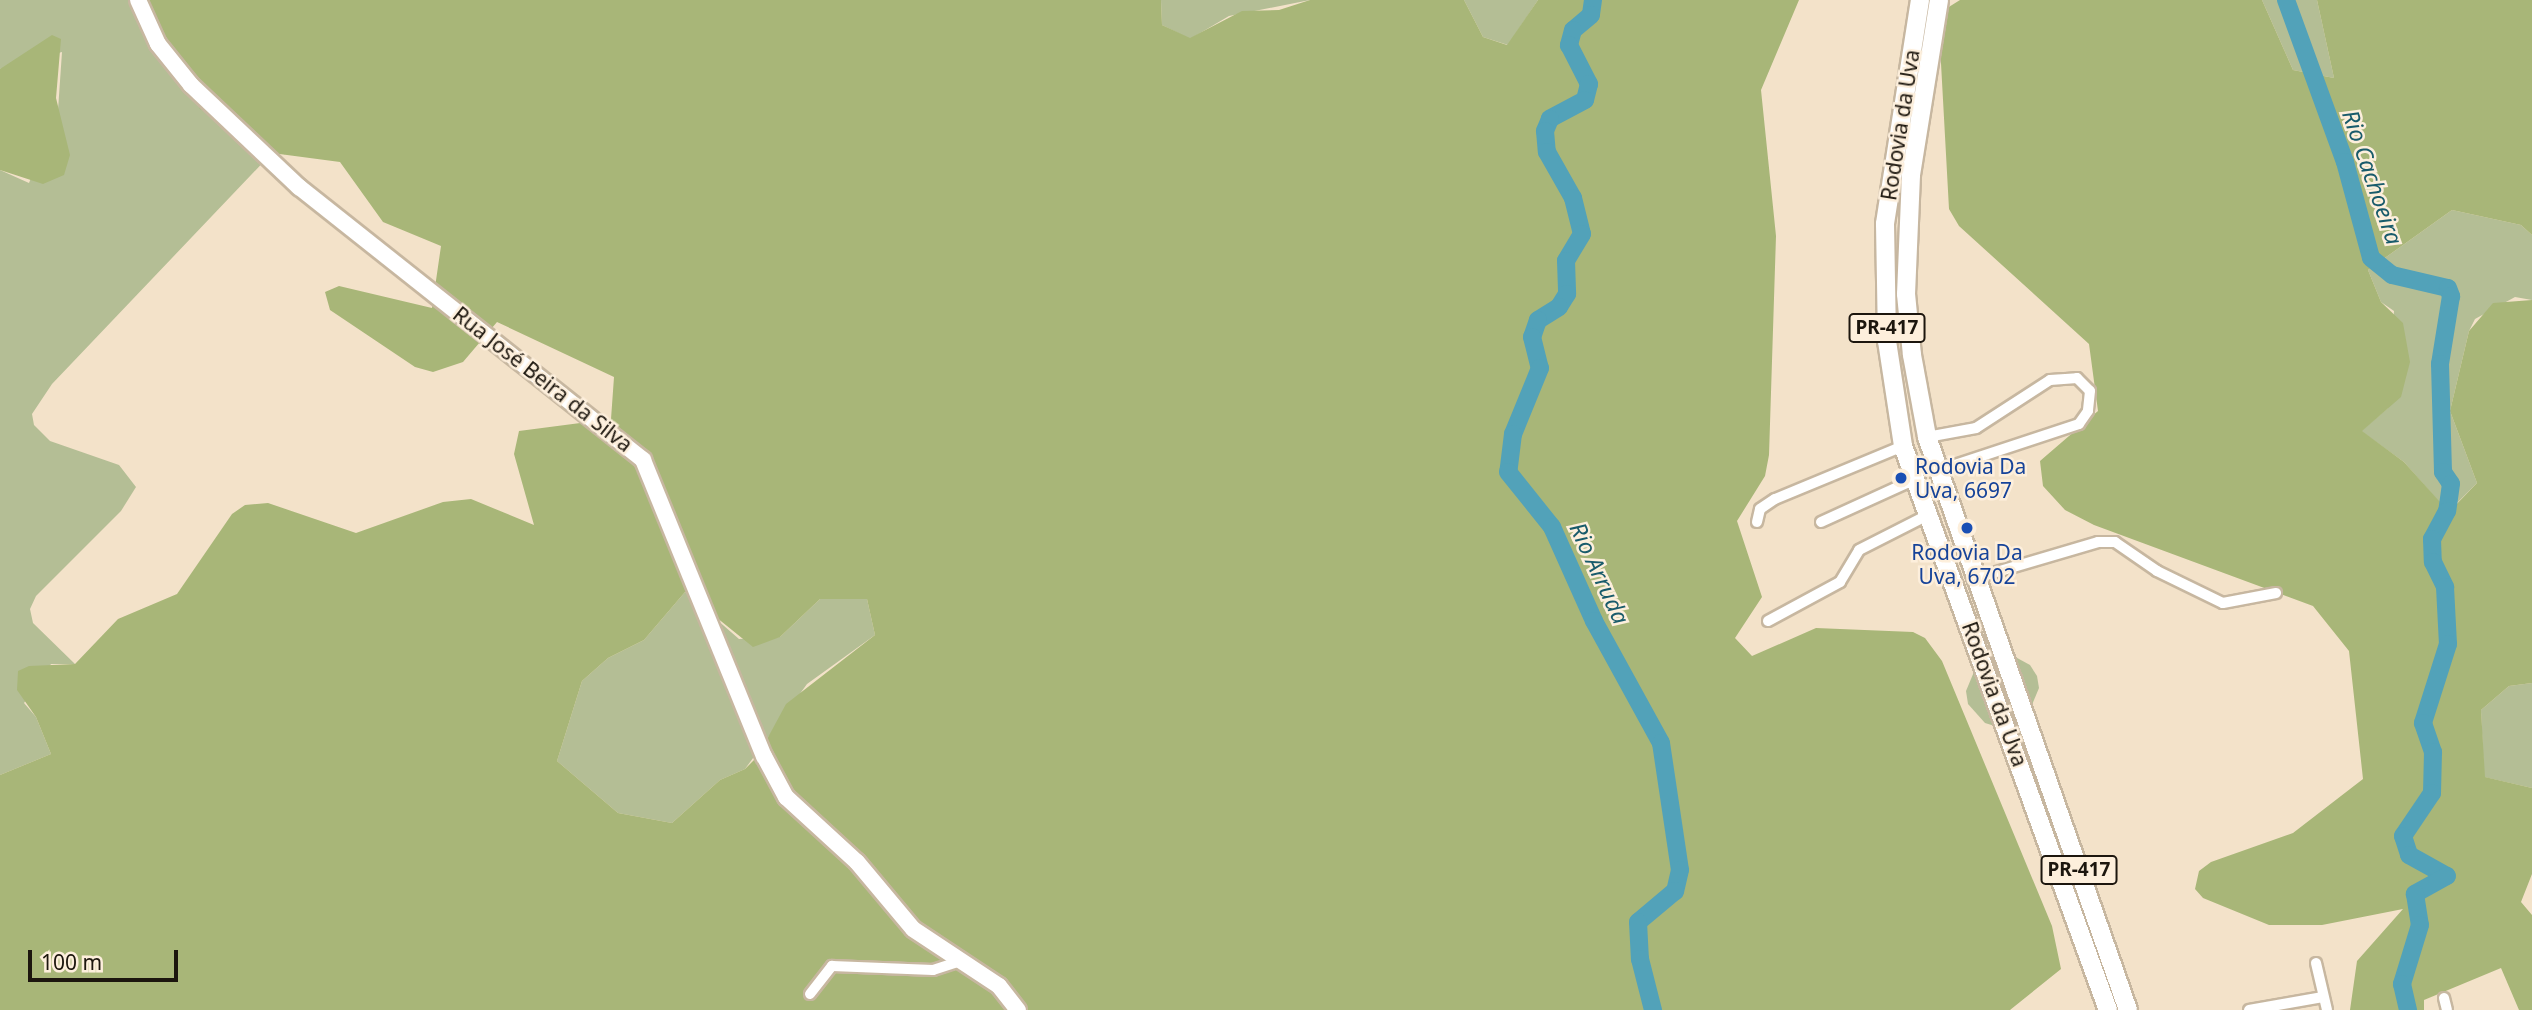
<!DOCTYPE html>
<html>
<head>
<meta charset="utf-8">
<style>
	body { margin:0 }
	#map { position:relative; width:2532px; height:1010px; overflow:hidden; background:#f3e2c9; font-family:"Noto Sans",sans-serif }
	div>[style] { position:absolute }
	[style*='--x'] { left:calc(var(--x)*1px); top:calc(var(--y)*1px); width:calc(var(--w)*1px); rotate:calc(var(--a)*1deg) }
	.green>* { inset:0; background:#b4be95 }
	.forest>* { inset:0; background:#a8b678 }
	.river>* { height:18px; margin:-9px; padding:0 9px; transform-origin:9px; border-radius:9px; background:#52a2b9 }
	.roads { filter:drop-shadow(2px 0 #c7b7a0) drop-shadow(-2px 0 #c7b7a0) drop-shadow(0 2px #c7b7a0) drop-shadow(0 -2px #c7b7a0) }
	.street>* { height:10px; margin:-5px; padding:0 5px; transform-origin:5px; border-radius:5px; background:#fff }
	.secondary>* { height:16px; margin:-8px; padding:0 8px; transform-origin:8px; border-radius:8px; background:#fff }
	.primary>* { height:18px; margin:-9px; padding:0 9px; transform-origin:9px; border-radius:9px; background:#fff }
	.dots>* { width:19px; height:19px; translate:-50% -50%; box-sizing:border-box; border:4px solid #fdefdc; border-radius:50% }
	span { translate:-50% -50%; white-space:nowrap; text-align:center; line-height:1.15; -webkit-text-stroke:5px #fdefdc; paint-order:stroke }
	.shield-label span { padding:2px 5px; background:#fdefdc; border:2px solid; border-radius:5px; -webkit-text-stroke-width:0 }
	.shield-label { font-size:19px; color:#1c160e; font-weight:700 }
	.street-label { font-size:21px; color:#1c160e }
	.transit-label { font-size:21px; color:#164399 }
	.left { translate:0 -50%; text-align:left }
	.water-label { font-size:23px; color:#195b6b; font-style:italic }
	.scale { position:absolute; left:28px; top:950px; width:150px; height:32px; box-sizing:border-box; border:4px solid #1c160e; border-top:0; padding-left:9px; font-size:21px; line-height:24px; white-space:nowrap; color:#1c160e; -webkit-text-stroke:5px #fdefdc; paint-order:stroke }
</style>
</head>
<body>
<div id="map">
	<div class="green">
		<i style="clip-path:polygon(0 0,143px 0,166px 42px,272px 153px,52px 384px,32px 414px,34px 425px,50px 441px,119px 465px,136px 487px,121px 511px,36px 596px,30px 609px,33px 623px,75px 664px,51px 664px,24px 703px,36px 717px,51px 754px,0 775px,0 170px,29px 183px,58px 110px,62px 52px,0 69px)"></i>
		<i style="clip-path:polygon(1161px 0,1310px 0,1229px 16px,1190px 39px,1162px 25px)"></i>
		<i style="clip-path:polygon(1464px 0,1538px 0,1508px 45px,1483px 37px)"></i>
		<i style="clip-path:polygon(2262px 0,2317px 0,2334px 78px,2293px 70px)"></i>
		<i style="clip-path:polygon(2452px 210px,2521px 225px,2532px 235px,2532px 300px,2515px 297px,2475px 319px,2469px 331px,2450px 411px,2477px 483px,2448px 512px,2404px 462px,2361px 431px,2388px 408px,2394px 311px,2381px 302px,2368px 270px)"></i>
		<i style="clip-path:polygon(685px 592px,739px 639px,780px 637px,820px 599px,867px 599px,875px 635px,807px 684px,745px 769px,720px 780px,672px 823px,618px 813px,557px 761px,582px 681px,608px 658px,644px 640px)"></i>
		<i style="clip-path:polygon(2008px 653px,2030px 665px,2037px 676px,2039px 688px,2029px 712px)"></i>
		<i style="clip-path:polygon(1976px 667px,1998px 727px,1985px 723px,1968px 704px,1966px 691px)"></i>
		<i style="clip-path:polygon(2532px 683px,2532px 788px,2484px 777px,2481px 710px,2509px 686px)"></i>
	</div>
	<div class="forest">
		<i style="clip-path:polygon(evenodd,143px 0,1161px 0,1162px 25px,1190px 38px,1242px 11px,1279px 10px,1310px 0,1464px 0,1483px 37px,1507px 45px,1538px 0,1799px 0,1761px 90px,1776px 236px,1769px 455px,1765px 476px,1737px 521px,1762px 597px,1735px 638px,1752px 656px,1816px 628px,1913px 632px,1925px 638px,1942px 661px,2052px 926px,2061px 969px,2010px 1010px,0 1010px,0 775px,51px 754px,36px 717px,17px 690px,18px 671px,29px 666px,75px 664px,118px 619px,177px 594px,232px 514px,245px 505px,268px 503px,356px 533px,443px 502px,471px 499px,534px 525px,514px 454px,519px 431px,611px 419px,614px 377px,497px 322px,463px 362px,433px 372px,415px 367px,330px 310px,325px 292px,339px 286px,432px 308px,441px 246px,383px 222px,340px 162px,272px 153px,200px 109px,143px 0,685px 592px,753px 647px,780px 637px,820px 599px,867px 599px,875px 635px,786px 704px,758px 756px,745px 769px,720px 780px,672px 823px,618px 813px,557px 761px,582px 681px,608px 658px,644px 640px,685px 592px)"></i>
		<i style="clip-path:polygon(1960px 0,2262px 0,2293px 70px,2334px 78px,2317px 0,2532px 0,2532px 235px,2521px 225px,2452px 210px,2368px 270px,2381px 302px,2403px 323px,2410px 362px,2401px 397px,2362px 431px,2404px 462px,2449px 512px,2477px 483px,2450px 411px,2469px 331px,2493px 303px,2532px 300px,2532px 683px,2509px 686px,2481px 710px,2485px 777px,2532px 788px,2532px 874px,2521px 902px,2532px 915px,2532px 1010px,2519px 1010px,2501px 968px,2424px 1000px,2424px 1010px,2350px 1010px,2357px 961px,2403px 909px,2322px 925px,2269px 925px,2203px 898px,2195px 889px,2199px 871px,2211px 862px,2293px 833px,2363px 779px,2349px 651px,2313px 606px,2094px 525px,2065px 510px,2043px 486px,2040px 461px,2098px 411px,2089px 344px,1959px 226px,1949px 209px,1939px 27px,1944px 10px)"></i>
		<i style="clip-path:polygon(52px 35px,61px 39px,56px 98px,70px 155px,64px 175px,43px 184px,0 170px,0 69px)"></i>
	</div>
	<div class="river">
		<i style="--x:1593;--y:0;--w:15;--a:98"></i>
		<i style="--x:1591;--y:15;--w:23;--a:140"></i>
		<i style="--x:1573;--y:30;--w:16;--a:105"></i>
		<i style="--x:1569;--y:45;--w:44;--a:62.9"></i>
		<i style="--x:1589;--y:84;--w:16;--a:104"></i>
		<i style="--x:1585;--y:100;--w:40;--a:152"></i>
		<i style="--x:1550;--y:119;--w:13;--a:113"></i>
		<i style="--x:1545;--y:131;--w:21;--a:85"></i>
		<i style="--x:1547;--y:152;--w:53;--a:60.5"></i>
		<i style="--x:1573;--y:198;--w:37;--a:76"></i>
		<i style="--x:1582;--y:234;--w:31;--a:121"></i>
		<i style="--x:1566;--y:261;--w:33;--a:88"></i>
		<i style="--x:1567;--y:294;--w:15;--a:122"></i>
		<i style="--x:1559;--y:307;--w:25;--a:148"></i>
		<i style="--x:1538;--y:320;--w:18;--a:109"></i>
		<i style="--x:1532;--y:337;--w:32;--a:76"></i>
		<i style="--x:1540;--y:368;--w:71;--a:112.2"></i>
		<i style="--x:1513;--y:434;--w:38;--a:97"></i>
		<i style="--x:1508;--y:472;--w:70;--a:51.3"></i>
		<i style="--x:1552;--y:527;--w:103;--a:65.9"></i>
		<i style="--x:1594;--y:621;--w:139;--a:61.2"></i>
		<i style="--x:1661;--y:743;--w:128;--a:81.5"></i>
		<i style="--x:1680;--y:870;--w:22;--a:103"></i>
		<i style="--x:1675;--y:891;--w:48;--a:140"></i>
		<i style="--x:1638;--y:922;--w:37;--a:87"></i>
		<i style="--x:1640;--y:959;--w:53;--a:75.7"></i>
		<i style="--x:2286;--y:0;--w:172;--a:70"></i>
		<i style="--x:2345;--y:162;--w:99;--a:74.8"></i>
		<i style="--x:2371;--y:258;--w:27;--a:39"></i>
		<i style="--x:2392;--y:275;--w:57;--a:13.1"></i>
		<i style="--x:2448;--y:288;--w:9;--a:69"></i>
		<i style="--x:2451;--y:296;--w:69;--a:99.2"></i>
		<i style="--x:2440;--y:364;--w:108;--a:88.4"></i>
		<i style="--x:2443;--y:472;--w:14;--a:56"></i>
		<i style="--x:2451;--y:484;--w:27;--a:98"></i>
		<i style="--x:2447;--y:511;--w:32;--a:118"></i>
		<i style="--x:2432;--y:539;--w:23;--a:88"></i>
		<i style="--x:2433;--y:562;--w:28;--a:64"></i>
		<i style="--x:2445;--y:587;--w:57;--a:87"></i>
		<i style="--x:2448;--y:644;--w:83;--a:107.6"></i>
		<i style="--x:2423;--y:723;--w:31;--a:71"></i>
		<i style="--x:2433;--y:752;--w:41;--a:91.4"></i>
		<i style="--x:2432;--y:793;--w:52;--a:124"></i>
		<i style="--x:2403;--y:836;--w:20;--a:72"></i>
		<i style="--x:2409;--y:855;--w:43;--a:28.9"></i>
		<i style="--x:2447;--y:876;--w:37;--a:151"></i>
		<i style="--x:2415;--y:894;--w:31;--a:81"></i>
		<i style="--x:2420;--y:925;--w:62;--a:107"></i>
		<i style="--x:2402;--y:984;--w:27;--a:77"></i>
	</div>
	<div class="roads">
		<div class="street">
			<i style="--x:1927;--y:437;--w:50;--a:-10.4"></i>
			<i style="--x:1976;--y:428;--w:88;--a:-33"></i>
			<i style="--x:2050;--y:380;--w:27;--a:-4"></i>
			<i style="--x:2077;--y:378;--w:18;--a:45"></i>
			<i style="--x:2090;--y:391;--w:20;--a:96"></i>
			<i style="--x:2088;--y:411;--w:16;--a:125"></i>
			<i style="--x:2079;--y:424;--w:146;--a:161.7"></i>
			<i style="--x:1757;--y:522;--w:13;--a:-77"></i>
			<i style="--x:1760;--y:509;--w:18;--a:-34"></i>
			<i style="--x:1775;--y:499;--w:139;--a:-22.5"></i>
			<i style="--x:1821;--y:522;--w:101;--a:-24.5"></i>
			<i style="--x:1976;--y:578;--w:127;--a:-16.4"></i>
			<i style="--x:2098;--y:542;--w:17;--a:0"></i>
			<i style="--x:2115;--y:542;--w:51;--a:34.6"></i>
			<i style="--x:2157;--y:571;--w:73;--a:25.9"></i>
			<i style="--x:2223;--y:603;--w:54;--a:-10.7"></i>
			<i style="--x:1768;--y:621;--w:82;--a:-28.4"></i>
			<i style="--x:1840;--y:582;--w:37;--a:-59"></i>
			<i style="--x:1859;--y:550;--w:75;--a:-26.9"></i>
			<i style="--x:2316;--y:963;--w:48;--a:76.8"></i>
			<i style="--x:810;--y:994;--w:36;--a:-52"></i>
			<i style="--x:832;--y:966;--w:101;--a:2.3"></i>
			<i style="--x:933;--y:970;--w:25;--a:-18"></i>
			<i style="--x:2444;--y:998;--w:12;--a:76"></i>
			<i style="--x:2249;--y:1010;--w:75;--a:-10"></i>
		</div>
		<div class="secondary">
			<i style="--x:138;--y:0;--w:48;--a:65.6"></i>
			<i style="--x:158;--y:44;--w:53;--a:51.2"></i>
			<i style="--x:191;--y:85;--w:149;--a:43.4"></i>
			<i style="--x:299;--y:187;--w:439;--a:38.4"></i>
			<i style="--x:643;--y:460;--w:320;--a:67.8"></i>
			<i style="--x:764;--y:756;--w:47;--a:61.8"></i>
			<i style="--x:786;--y:797;--w:96;--a:42.5"></i>
			<i style="--x:857;--y:862;--w:87;--a:50.1"></i>
			<i style="--x:913;--y:929;--w:103;--a:33.5"></i>
			<i style="--x:999;--y:986;--w:31;--a:52"></i>
		</div>
		<div class="primary">
			<i style="--x:1920;--y:0;--w:227;--a:98.9"></i>
			<i style="--x:1885;--y:224;--w:117;--a:89"></i>
			<i style="--x:1887;--y:341;--w:106;--a:81.3"></i>
			<i style="--x:1903;--y:446;--w:600;--a:70.03"></i>
			<i style="--x:1939;--y:0;--w:177;--a:99.1"></i>
			<i style="--x:1911;--y:175;--w:119;--a:92.4"></i>
			<i style="--x:1906;--y:294;--w:61;--a:84.4"></i>
			<i style="--x:1912;--y:355;--w:83;--a:79.6"></i>
			<i style="--x:1927;--y:437;--w:607;--a:70.67"></i>
		</div>
	</div>
	<div class="dots">
		<i style="left:1901px;top:478px;background:#1a4fb4"></i>
		<i style="left:1967px;top:528px;background:#1a4fb4"></i>
	</div>
	<div class="shield-label">
		<span style="left:1887px;top:328px">PR-417</span>
		<span style="left:2079px;top:870px">PR-417</span>
	</div>
	<div class="street-label">
		<span style="left:1900px;top:125px;rotate:-81deg">Rodovia da Uva</span>
		<span style="left:543px;top:379px;rotate:38deg">Rua José Beira da Silva</span>
		<span style="left:1995px;top:694px;rotate:70deg">Rodovia da Uva</span>
	</div>
	<div class="transit-label">
		<span class="left" style="left:1915px;top:478px">Rodovia Da<br>Uva, 6697</span>
		<span style="left:1967px;top:564px">Rodovia Da<br>Uva, 6702</span>
	</div>
	<div class="water-label">
		<span style="left:2373px;top:177px;rotate:71deg">Rio Cachoeira</span>
		<span style="left:1600px;top:573px;rotate:65deg">Rio Arruda</span>
	</div>
	<div class="scale">100 m</div>
</div>
</body>
</html>
